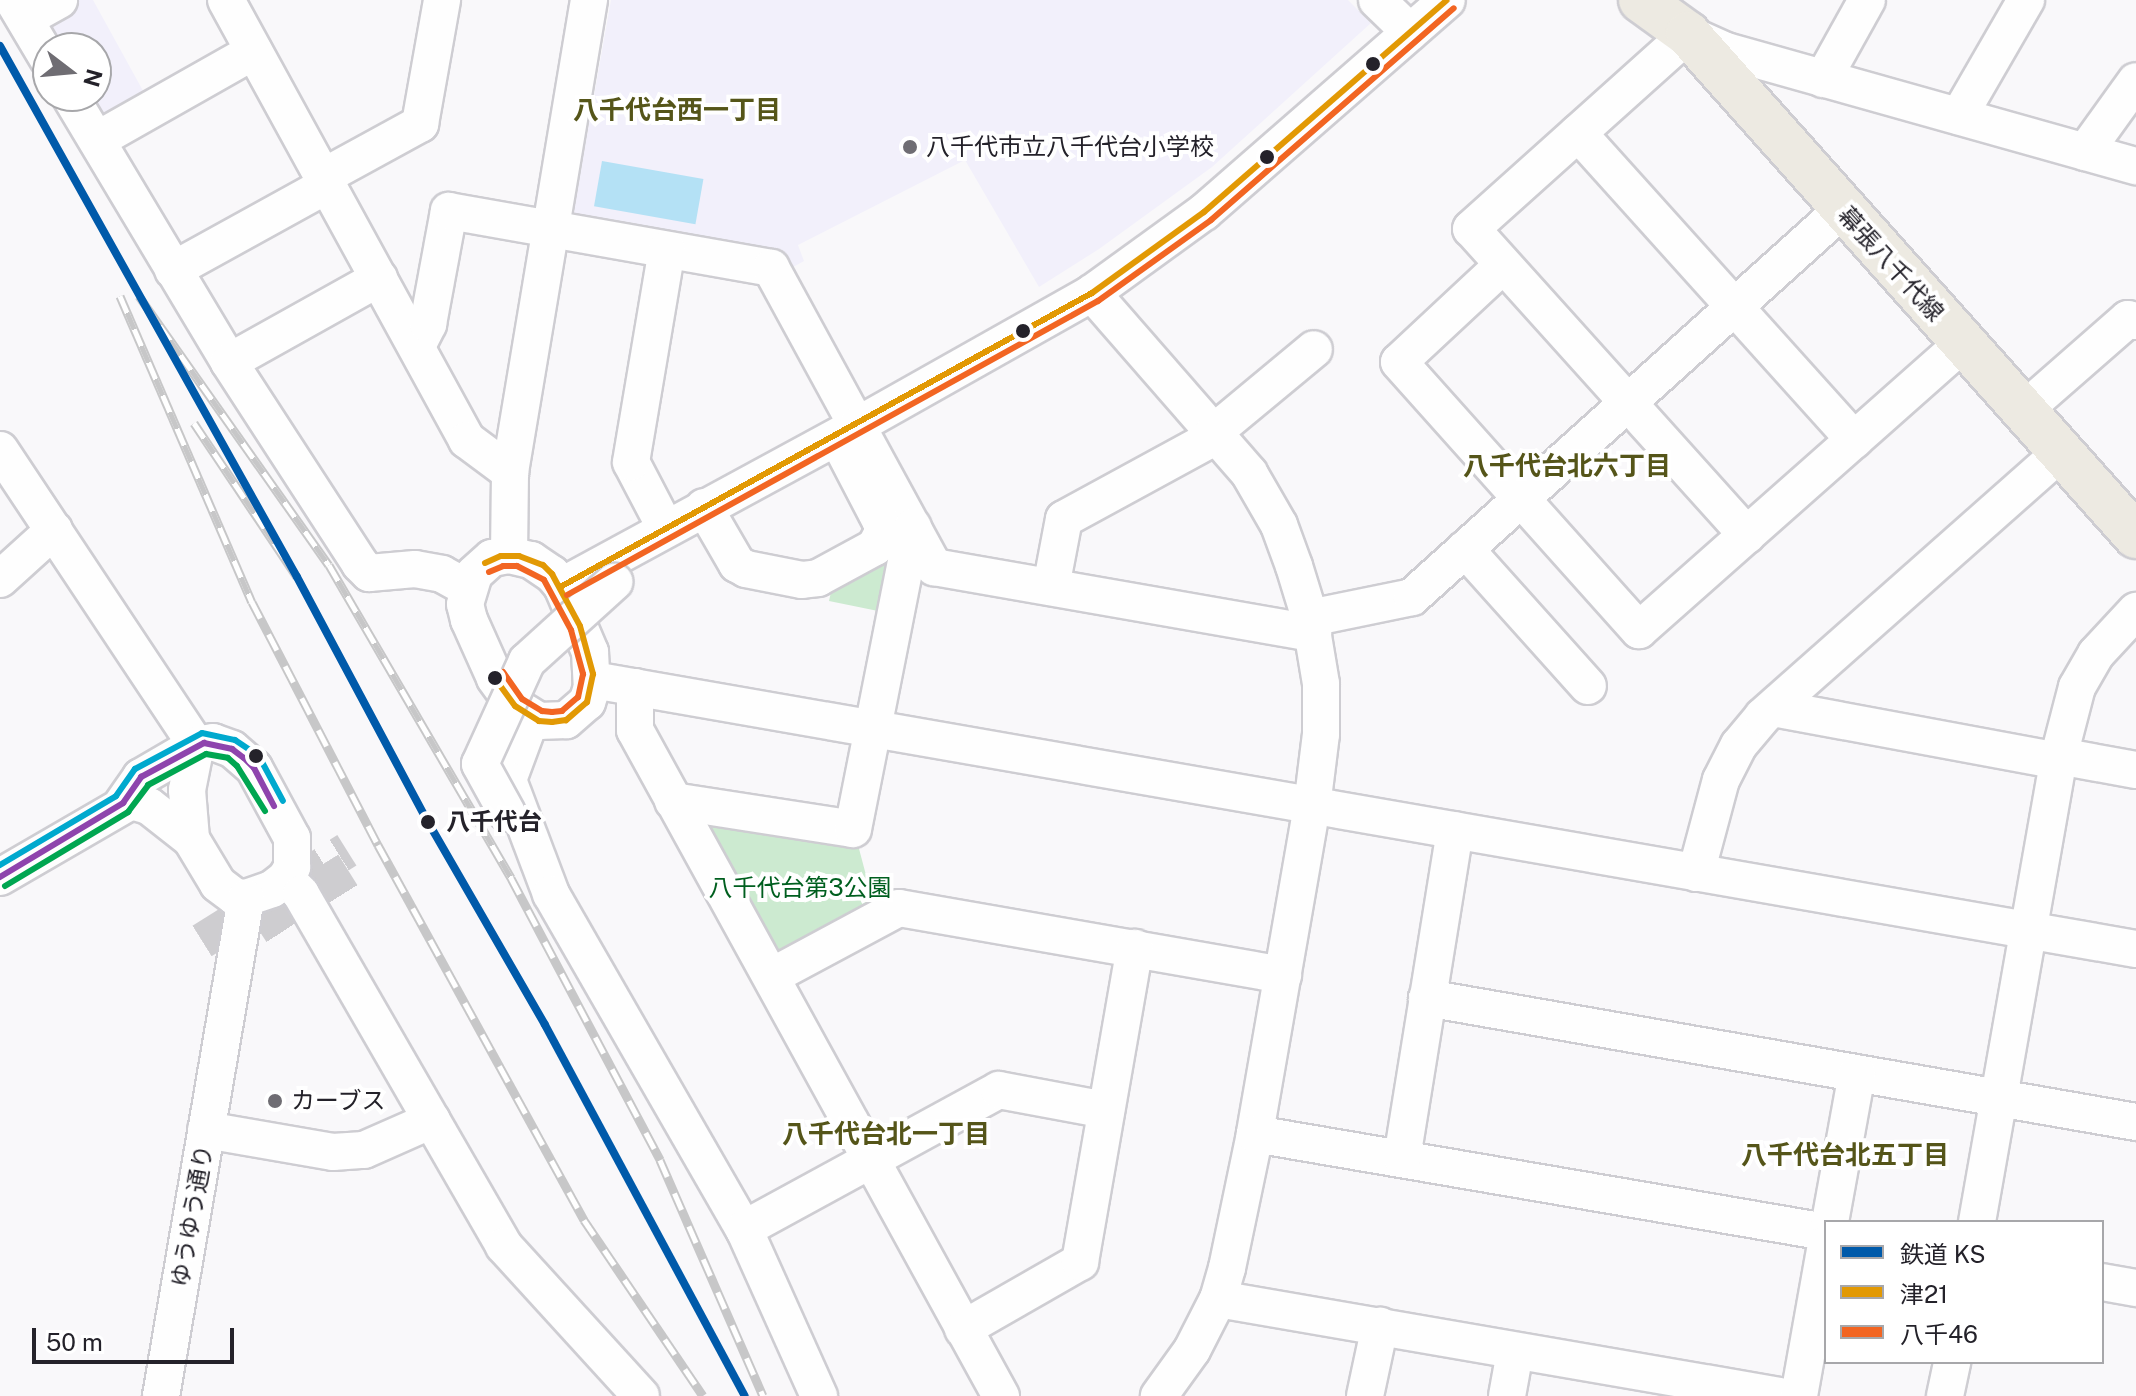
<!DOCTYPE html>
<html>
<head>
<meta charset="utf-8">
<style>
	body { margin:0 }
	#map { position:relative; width:2136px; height:1396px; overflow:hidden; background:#f9f8fa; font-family:"Public Sans","Noto Sans JP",sans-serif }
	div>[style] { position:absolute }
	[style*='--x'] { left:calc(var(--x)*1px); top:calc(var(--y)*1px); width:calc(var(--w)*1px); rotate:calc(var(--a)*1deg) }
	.built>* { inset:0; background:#f2f0fb }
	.green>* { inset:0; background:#ccead0 }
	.water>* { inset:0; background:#b4e1f5; transform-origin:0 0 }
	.minor-tunnel>* { height:36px; margin-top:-18px; transform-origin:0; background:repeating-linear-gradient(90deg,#cecdd0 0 36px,transparent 0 54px) }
	.roads { filter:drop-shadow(2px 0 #cecdd2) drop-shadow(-2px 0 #cecdd2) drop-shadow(0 2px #cecdd2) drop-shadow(0 -2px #cecdd2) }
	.minor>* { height:36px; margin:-18px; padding:0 18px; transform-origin:18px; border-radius:18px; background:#fefefe }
	.major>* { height:44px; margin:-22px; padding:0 22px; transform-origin:22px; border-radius:22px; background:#edeae2 }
	.rail>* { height:9px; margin-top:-4.5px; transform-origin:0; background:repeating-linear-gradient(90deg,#fff 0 18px,#c7c7c8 0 36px); box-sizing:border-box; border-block:2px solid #c7c7c8 }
	.bridges { filter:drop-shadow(2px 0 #cecdd2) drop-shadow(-2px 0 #cecdd2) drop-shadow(0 2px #cecdd2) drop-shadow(0 -2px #cecdd2) }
	.minor-bridge>* { height:36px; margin:-18px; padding:0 18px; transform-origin:18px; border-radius:18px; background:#fefefe }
	.bus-1>* { height:6px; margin:-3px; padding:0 3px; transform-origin:3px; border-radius:3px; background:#e29904 }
	.bus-2>* { height:6px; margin:-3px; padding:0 3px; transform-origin:3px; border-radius:3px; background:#f26522 }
	.bus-3>* { height:6px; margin:-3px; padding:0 3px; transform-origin:3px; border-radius:3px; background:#8e44ad }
	.bus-4>* { height:6px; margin:-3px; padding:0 3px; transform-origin:3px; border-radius:3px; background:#00a651 }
	.bus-5>* { height:6px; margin:-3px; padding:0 3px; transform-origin:3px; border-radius:3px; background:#00a9ce }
	.rail-1>* { height:8px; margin:-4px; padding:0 4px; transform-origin:4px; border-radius:4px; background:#005aaa }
	.dots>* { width:22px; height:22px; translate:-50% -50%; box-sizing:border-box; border:4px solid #fff; border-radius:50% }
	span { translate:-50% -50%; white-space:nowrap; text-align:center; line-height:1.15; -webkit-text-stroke:8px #fff; paint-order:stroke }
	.poi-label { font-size:24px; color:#24222a }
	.left { translate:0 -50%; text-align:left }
	.street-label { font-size:24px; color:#24222a }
	.stop-label { font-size:24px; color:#24222a; font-weight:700 }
	.park-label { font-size:24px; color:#005f1f }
	.neighbourhood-label { font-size:26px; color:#555519; font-weight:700 }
	.legend { position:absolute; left:1824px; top:1220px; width:280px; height:144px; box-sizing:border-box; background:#fff; border:2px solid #a7a7aa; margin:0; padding:10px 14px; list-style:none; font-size:24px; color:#24222a }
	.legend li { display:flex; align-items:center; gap:16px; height:40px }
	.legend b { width:40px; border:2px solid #a7a7aa }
	.north { position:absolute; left:32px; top:32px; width:80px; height:80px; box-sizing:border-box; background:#fff; border:2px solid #a7a7aa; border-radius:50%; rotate:106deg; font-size:22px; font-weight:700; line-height:32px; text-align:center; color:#24222a }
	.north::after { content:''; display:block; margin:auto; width:28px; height:36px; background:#6f6d73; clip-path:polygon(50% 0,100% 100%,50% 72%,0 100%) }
	.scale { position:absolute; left:32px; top:1328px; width:202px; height:36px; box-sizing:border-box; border:4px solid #24222a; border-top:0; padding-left:10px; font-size:24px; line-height:28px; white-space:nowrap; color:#24222a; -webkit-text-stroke:6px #fff; paint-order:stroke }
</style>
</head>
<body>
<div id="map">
	<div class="built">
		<i style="clip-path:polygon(78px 0,93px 0,147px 98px,102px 123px,83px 96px,96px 96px,96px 48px,57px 48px,45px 19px)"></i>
		<i style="clip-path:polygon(611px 0,1348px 0,1371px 23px,1212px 167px,1099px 249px,1039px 287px,965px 160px,798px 245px,804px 261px,784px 272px,572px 220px)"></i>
	</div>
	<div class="green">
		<i style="clip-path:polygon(884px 557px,895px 566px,883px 612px,829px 601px,831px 592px)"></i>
		<i style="clip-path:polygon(703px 820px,858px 845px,875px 909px,778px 959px)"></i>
	</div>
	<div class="water">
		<i style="left:602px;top:161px;width:103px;height:46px;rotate:10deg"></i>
	</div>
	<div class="minor-tunnel">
		<i style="--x:323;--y:864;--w:38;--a:58"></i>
		<i style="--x:262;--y:902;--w:44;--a:57"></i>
		<i style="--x:202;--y:941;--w:171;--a:-32.1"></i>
	</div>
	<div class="roads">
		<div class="minor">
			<i style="--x:13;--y:0;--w:69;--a:59.3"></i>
			<i style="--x:226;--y:0;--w:502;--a:61.29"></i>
			<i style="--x:467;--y:440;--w:54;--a:36.7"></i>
			<i style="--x:1377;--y:0;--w:46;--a:44.1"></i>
			<i style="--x:25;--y:19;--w:39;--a:-29"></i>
			<i style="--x:1823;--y:79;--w:90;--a:-60.9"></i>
			<i style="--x:70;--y:96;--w:310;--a:59.1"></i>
			<i style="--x:229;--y:362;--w:241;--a:57"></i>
			<i style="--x:360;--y:564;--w:13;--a:45"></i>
			<i style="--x:369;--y:573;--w:46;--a:-5"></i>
			<i style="--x:415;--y:569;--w:27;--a:10"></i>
			<i style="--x:442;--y:574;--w:29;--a:29"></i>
			<i style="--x:1959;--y:116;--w:134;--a:-60"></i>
			<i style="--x:1578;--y:133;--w:413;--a:48"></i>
			<i style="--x:97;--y:140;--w:180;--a:-29.5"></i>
			<i style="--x:2085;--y:152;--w:87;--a:-54.3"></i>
			<i style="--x:323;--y:177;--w:111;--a:-28.7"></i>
			<i style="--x:420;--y:124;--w:126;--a:-79.9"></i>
			<i style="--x:1503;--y:265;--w:142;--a:137"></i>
			<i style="--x:1399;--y:362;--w:360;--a:48.2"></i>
			<i style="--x:1639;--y:630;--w:433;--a:-41.5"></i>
			<i style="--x:173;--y:270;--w:176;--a:-28.9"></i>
			<i style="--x:1092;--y:293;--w:239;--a:48.9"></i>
			<i style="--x:1249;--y:473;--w:60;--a:60"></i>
			<i style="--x:1279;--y:525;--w:44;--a:69.9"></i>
			<i style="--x:1294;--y:566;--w:54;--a:72.9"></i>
			<i style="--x:1310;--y:618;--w:67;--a:80.5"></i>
			<i style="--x:1321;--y:684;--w:50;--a:90"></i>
			<i style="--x:1321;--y:734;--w:73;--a:97.1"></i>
			<i style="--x:1312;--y:806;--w:333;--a:99.9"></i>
			<i style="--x:1255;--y:1134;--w:137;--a:101.8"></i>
			<i style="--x:1227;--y:1268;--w:32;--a:106"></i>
			<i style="--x:1218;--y:1299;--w:57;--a:117"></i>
			<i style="--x:1192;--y:1350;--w:57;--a:125.7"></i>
			<i style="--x:417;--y:346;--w:25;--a:-63"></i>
			<i style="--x:428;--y:324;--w:115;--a:-79.5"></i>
			<i style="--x:449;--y:211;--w:327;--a:10"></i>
			<i style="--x:771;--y:268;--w:341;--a:61.4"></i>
			<i style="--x:934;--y:567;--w:385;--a:9.9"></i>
			<i style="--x:229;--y:362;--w:172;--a:-29.2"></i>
			<i style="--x:2024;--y:410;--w:138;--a:-41.2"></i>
			<i style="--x:2128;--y:319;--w:8;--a:14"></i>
			<i style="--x:1213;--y:433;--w:131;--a:-39.7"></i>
			<i style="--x:0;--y:450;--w:354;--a:56.4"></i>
			<i style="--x:196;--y:745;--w:46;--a:101.3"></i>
			<i style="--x:187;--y:790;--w:49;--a:85.3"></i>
			<i style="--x:704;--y:507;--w:66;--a:59.9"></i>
			<i style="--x:737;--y:564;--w:10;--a:29"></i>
			<i style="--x:746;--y:569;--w:57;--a:11.1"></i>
			<i style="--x:802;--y:580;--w:16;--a:-7"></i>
			<i style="--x:818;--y:578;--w:65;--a:-28.5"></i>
			<i style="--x:875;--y:547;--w:17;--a:-62"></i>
			<i style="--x:883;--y:532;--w:10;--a:-101"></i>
			<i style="--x:881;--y:522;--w:82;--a:-117.5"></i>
			<i style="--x:665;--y:527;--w:73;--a:-117.6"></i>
			<i style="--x:631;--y:462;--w:215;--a:-80.4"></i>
			<i style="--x:1747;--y:535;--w:412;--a:-132"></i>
			<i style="--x:1471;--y:229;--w:292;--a:-41.9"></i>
			<i style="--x:1688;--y:34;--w:42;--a:24.1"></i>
			<i style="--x:1726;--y:51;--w:426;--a:15.7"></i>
			<i style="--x:1465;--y:549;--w:184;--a:48.1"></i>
			<i style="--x:509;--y:555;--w:83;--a:-89.3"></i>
			<i style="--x:510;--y:472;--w:479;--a:-80.5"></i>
			<i style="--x:509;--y:555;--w:23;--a:13"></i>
			<i style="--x:531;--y:560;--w:25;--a:34"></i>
			<i style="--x:552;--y:574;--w:16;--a:50"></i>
			<i style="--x:562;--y:586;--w:72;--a:67"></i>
			<i style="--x:590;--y:652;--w:35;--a:87"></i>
			<i style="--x:592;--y:687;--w:16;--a:108"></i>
			<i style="--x:587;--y:702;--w:28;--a:139"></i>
			<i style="--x:566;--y:720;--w:27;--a:178"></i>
			<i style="--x:539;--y:721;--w:28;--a:-148"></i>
			<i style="--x:515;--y:706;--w:34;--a:-126"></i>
			<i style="--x:495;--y:678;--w:64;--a:-114.1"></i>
			<i style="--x:469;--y:620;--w:16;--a:-104"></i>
			<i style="--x:465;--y:604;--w:31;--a:-73"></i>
			<i style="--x:474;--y:574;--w:24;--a:-42"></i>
			<i style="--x:492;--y:558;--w:17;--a:-10"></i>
			<i style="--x:0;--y:579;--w:73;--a:-42.2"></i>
			<i style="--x:562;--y:586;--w:337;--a:-28.5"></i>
			<i style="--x:858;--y:425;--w:269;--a:-29.4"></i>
			<i style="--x:1092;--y:293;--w:138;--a:-35.9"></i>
			<i style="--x:1204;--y:212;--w:322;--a:-41.1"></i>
			<i style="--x:1051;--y:587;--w:69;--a:-79.2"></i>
			<i style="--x:1064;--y:519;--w:173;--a:-28.6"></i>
			<i style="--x:1310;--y:618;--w:104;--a:-11.6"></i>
			<i style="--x:1412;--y:597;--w:579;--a:-41.99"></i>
			<i style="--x:593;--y:680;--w:1566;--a:9.89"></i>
			<i style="--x:635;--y:687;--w:43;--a:90"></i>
			<i style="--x:635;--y:730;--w:760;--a:61.21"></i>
			<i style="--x:1773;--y:708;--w:290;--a:10.5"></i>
			<i style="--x:531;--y:718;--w:66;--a:110.4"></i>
			<i style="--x:508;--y:780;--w:122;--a:69.3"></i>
			<i style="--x:551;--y:894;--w:387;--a:60.1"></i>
			<i style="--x:744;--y:1229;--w:183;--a:65.8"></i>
			<i style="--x:2059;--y:756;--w:78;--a:10.3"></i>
			<i style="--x:673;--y:801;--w:182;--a:8.8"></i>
			<i style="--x:853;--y:829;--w:308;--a:-78.8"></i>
			<i style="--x:1696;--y:873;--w:96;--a:-75"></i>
			<i style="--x:1721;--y:780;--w:39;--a:-63"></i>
			<i style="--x:1739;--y:745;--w:38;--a:-50"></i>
			<i style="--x:1763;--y:716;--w:398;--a:-41.5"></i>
			<i style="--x:0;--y:877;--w:151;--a:-30.1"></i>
			<i style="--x:131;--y:801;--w:19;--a:16"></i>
			<i style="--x:149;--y:806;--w:53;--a:38.2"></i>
			<i style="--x:191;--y:839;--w:52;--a:59"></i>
			<i style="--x:218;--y:884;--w:21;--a:37"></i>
			<i style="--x:235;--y:897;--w:11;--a:5"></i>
			<i style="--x:246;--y:898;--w:28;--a:-19"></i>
			<i style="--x:272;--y:889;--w:18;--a:-38"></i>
			<i style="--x:286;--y:878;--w:13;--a:-61"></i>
			<i style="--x:292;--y:867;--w:29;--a:-90"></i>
			<i style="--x:292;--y:838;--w:80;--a:-118.5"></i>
			<i style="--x:254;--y:768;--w:29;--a:-139"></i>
			<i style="--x:232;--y:749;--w:20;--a:-160"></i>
			<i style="--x:213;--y:742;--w:17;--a:170"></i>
			<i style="--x:196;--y:745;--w:64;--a:149.8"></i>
			<i style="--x:141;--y:777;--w:32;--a:125"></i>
			<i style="--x:286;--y:878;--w:22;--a:47"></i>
			<i style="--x:301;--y:894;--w:406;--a:60"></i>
			<i style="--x:504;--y:1246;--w:203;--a:47.6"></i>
			<i style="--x:772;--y:976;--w:144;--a:-28.2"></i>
			<i style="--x:899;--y:908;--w:390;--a:9.9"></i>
			<i style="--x:1427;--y:998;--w:720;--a:9.92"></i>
			<i style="--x:206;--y:1130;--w:129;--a:9.8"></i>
			<i style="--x:333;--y:1152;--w:31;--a:-4"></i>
			<i style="--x:364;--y:1150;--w:74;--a:-23.8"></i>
			<i style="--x:1255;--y:1134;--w:579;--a:9.74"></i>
			<i style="--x:1402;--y:1158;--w:332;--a:-80.8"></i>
			<i style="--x:1830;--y:1222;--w:151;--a:-79.7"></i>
			<i style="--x:1977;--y:1222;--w:473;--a:-80"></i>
			<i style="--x:2059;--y:756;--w:71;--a:-75.4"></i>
			<i style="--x:2077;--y:687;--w:38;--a:-60"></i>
			<i style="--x:2096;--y:654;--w:59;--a:-47.1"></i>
			<i style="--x:744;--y:1229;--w:290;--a:-28.6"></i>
			<i style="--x:999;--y:1090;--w:109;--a:10.6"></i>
			<i style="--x:2102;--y:1282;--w:35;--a:10"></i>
			<i style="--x:1218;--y:1299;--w:570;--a:9.79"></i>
			<i style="--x:963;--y:1329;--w:135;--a:-29.8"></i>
			<i style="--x:1080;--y:1262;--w:319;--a:-80.1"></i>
			<i style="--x:161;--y:1396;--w:505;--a:-80.31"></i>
			<i style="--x:1365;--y:1396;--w:72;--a:-77.9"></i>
			<i style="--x:1507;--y:1396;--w:45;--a:-79.7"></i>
			<i style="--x:1799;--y:1396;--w:154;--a:-79.9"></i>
			<i style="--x:1945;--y:1396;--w:35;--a:-78"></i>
		</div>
		<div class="major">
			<i style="--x:1641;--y:0;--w:58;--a:35.9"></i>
			<i style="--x:1688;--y:34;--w:673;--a:48.25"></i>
		</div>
	</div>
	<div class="rail">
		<i style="--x:120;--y:296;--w:333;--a:66.7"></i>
		<i style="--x:252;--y:602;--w:274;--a:62.6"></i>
		<i style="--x:378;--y:845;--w:428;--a:61.2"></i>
		<i style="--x:584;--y:1220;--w:212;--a:55.9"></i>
		<i style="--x:139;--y:296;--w:329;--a:54.8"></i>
		<i style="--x:329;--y:565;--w:362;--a:59.8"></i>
		<i style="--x:511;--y:878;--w:319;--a:62.1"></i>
		<i style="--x:660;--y:1160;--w:257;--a:66.4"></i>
		<i style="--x:194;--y:423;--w:185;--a:56.2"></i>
	</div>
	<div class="bridges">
		<div class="minor-bridge">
			<i style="--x:507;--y:813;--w:56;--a:-118.9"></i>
			<i style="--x:480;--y:764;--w:113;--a:-65.5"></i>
			<i style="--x:527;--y:661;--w:118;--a:-42.2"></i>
		</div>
	</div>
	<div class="bus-1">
		<i style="--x:485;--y:563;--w:17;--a:-24"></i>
		<i style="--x:501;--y:556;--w:18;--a:0"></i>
		<i style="--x:519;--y:556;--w:26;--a:21"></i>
		<i style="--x:543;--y:565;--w:13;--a:45"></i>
		<i style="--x:552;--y:574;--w:59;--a:61.7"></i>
		<i style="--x:580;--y:626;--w:50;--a:74.8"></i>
		<i style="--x:593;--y:674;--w:29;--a:102"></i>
		<i style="--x:587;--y:702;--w:28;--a:139"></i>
		<i style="--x:566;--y:720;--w:14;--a:172"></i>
		<i style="--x:552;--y:722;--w:13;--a:-176"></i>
		<i style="--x:539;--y:721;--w:28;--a:-148"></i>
		<i style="--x:515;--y:706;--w:34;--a:-126"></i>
		<i style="--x:562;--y:586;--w:606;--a:-28.94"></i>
		<i style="--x:1092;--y:293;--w:138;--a:-35.9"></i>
		<i style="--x:1204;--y:212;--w:322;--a:-41.1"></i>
	</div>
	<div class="bus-2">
		<i style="--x:489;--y:572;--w:15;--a:-23"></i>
		<i style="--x:503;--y:566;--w:14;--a:0"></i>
		<i style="--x:517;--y:566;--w:30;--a:27"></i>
		<i style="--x:544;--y:580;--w:57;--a:61.6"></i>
		<i style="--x:571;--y:630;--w:46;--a:74.7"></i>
		<i style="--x:583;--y:674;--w:24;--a:102"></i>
		<i style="--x:578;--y:697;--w:21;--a:139"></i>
		<i style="--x:562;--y:711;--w:10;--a:174"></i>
		<i style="--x:552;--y:712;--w:10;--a:-174"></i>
		<i style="--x:542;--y:711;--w:23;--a:-149"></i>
		<i style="--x:522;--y:699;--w:33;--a:-125"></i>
		<i style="--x:567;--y:595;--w:607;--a:-28.97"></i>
		<i style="--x:1098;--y:301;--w:139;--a:-35.6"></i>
		<i style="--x:1211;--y:220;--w:322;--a:-41.1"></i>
	</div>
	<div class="bus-3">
		<i style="--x:0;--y:877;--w:144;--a:-31"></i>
		<i style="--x:123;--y:803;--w:32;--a:-55"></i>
		<i style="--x:141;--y:777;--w:72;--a:-28.4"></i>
		<i style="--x:204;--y:743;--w:29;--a:12"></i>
		<i style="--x:232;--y:749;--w:15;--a:37"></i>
		<i style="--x:244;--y:758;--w:14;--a:45"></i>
		<i style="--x:254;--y:768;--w:43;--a:62.2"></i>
	</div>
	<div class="bus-4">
		<i style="--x:5;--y:886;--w:144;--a:-31"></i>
		<i style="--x:128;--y:812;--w:34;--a:-53"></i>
		<i style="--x:148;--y:785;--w:66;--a:-28.1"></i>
		<i style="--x:206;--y:754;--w:22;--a:10"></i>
		<i style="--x:228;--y:758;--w:12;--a:42"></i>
		<i style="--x:237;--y:766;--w:53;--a:58.1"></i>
	</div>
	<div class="bus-5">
		<i style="--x:0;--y:865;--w:135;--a:-30.7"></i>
		<i style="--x:116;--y:796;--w:33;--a:-55"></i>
		<i style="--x:135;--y:769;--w:76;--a:-28.2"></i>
		<i style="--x:202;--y:733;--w:34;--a:12"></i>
		<i style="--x:235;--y:740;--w:18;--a:34"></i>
		<i style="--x:250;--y:750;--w:17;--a:45"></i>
		<i style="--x:262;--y:762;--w:44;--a:61.7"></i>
	</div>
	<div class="rail-1">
		<i style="--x:0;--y:46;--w:608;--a:60.78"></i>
		<i style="--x:297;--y:577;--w:278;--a:61.9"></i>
		<i style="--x:428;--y:822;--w:234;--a:60"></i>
		<i style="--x:545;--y:1025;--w:421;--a:61.7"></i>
	</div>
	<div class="dots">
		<i style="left:1373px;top:64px;background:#24222a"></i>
		<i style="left:910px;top:147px;background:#6f6d73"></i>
		<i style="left:1267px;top:157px;background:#24222a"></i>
		<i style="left:1023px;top:331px;background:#24222a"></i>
		<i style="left:495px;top:678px;background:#24222a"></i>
		<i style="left:256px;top:756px;background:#24222a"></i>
		<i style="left:428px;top:822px;background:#24222a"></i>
		<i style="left:275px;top:1101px;background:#6f6d73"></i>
	</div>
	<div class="poi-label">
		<span class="left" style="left:926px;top:147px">八千代市立八千代台小学校</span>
		<span class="left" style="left:291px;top:1101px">カーブス</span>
	</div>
	<div class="street-label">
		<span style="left:1891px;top:264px;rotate:48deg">幕張八千代線</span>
		<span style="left:192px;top:1216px;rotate:-80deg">ゆうゆう通り</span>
	</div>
	<div class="stop-label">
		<span class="left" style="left:446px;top:822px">八千代台</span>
	</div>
	<div class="park-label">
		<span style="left:800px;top:888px">八千代台第3公園</span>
	</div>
	<div class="neighbourhood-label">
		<span style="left:677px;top:110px">八千代台西一丁目</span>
		<span style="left:1567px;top:466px">八千代台北六丁目</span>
		<span style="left:886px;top:1134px">八千代台北一丁目</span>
		<span style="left:1845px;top:1155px">八千代台北五丁目</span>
	</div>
	<ul class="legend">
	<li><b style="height:10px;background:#005aaa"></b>鉄道 KS</li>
	<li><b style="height:10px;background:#e29904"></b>津21</li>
	<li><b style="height:10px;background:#f26522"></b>八千46</li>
	</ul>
	<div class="north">N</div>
	<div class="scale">50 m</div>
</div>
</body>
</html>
